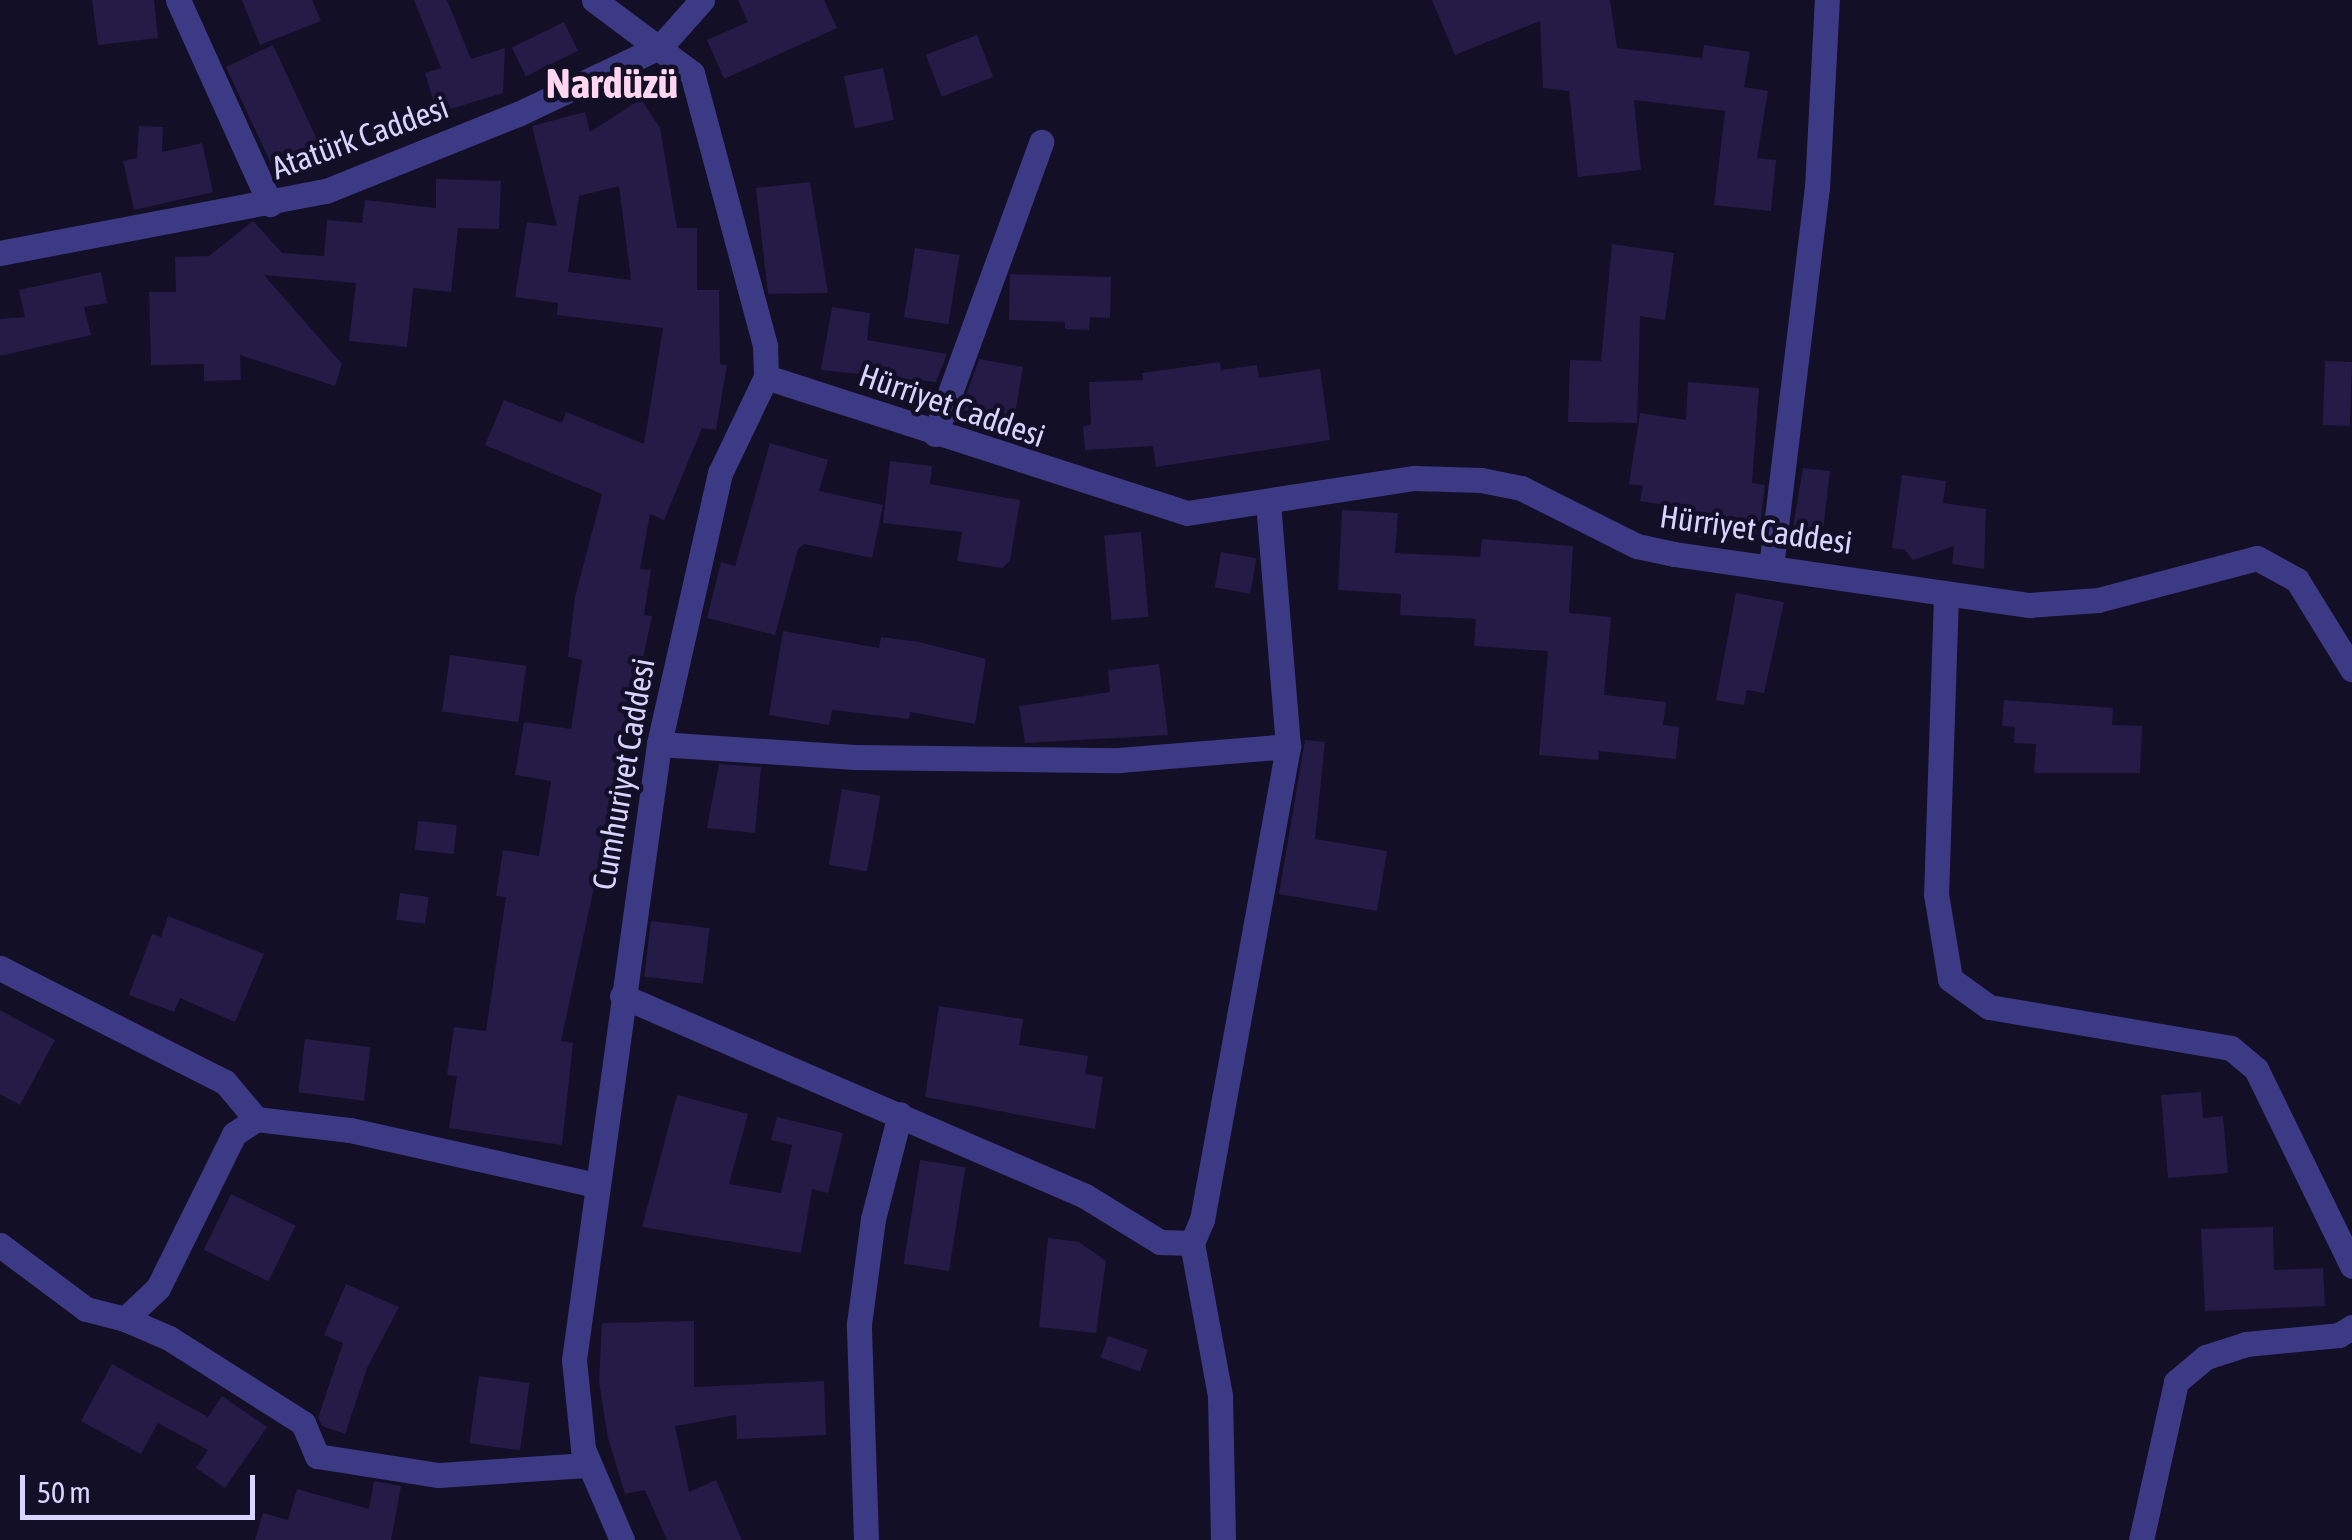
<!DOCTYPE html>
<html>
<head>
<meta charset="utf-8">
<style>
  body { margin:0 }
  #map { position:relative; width:2352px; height:1540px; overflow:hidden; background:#130f26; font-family:"Asap Condensed",sans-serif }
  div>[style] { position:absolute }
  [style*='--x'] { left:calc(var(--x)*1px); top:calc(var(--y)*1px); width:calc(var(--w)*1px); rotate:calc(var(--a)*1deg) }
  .building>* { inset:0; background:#241b47; transform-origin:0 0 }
  .minor>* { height:25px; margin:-12.5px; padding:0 12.5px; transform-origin:12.5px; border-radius:12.5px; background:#3d3a85 }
  .tertiary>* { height:25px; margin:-12.5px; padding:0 12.5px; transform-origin:12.5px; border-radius:12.5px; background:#3d3a85 }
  span { translate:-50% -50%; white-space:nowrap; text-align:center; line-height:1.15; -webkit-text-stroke:9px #130f26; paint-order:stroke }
  .street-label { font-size:32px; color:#d9d4ff }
  .district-label { font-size:42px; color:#ffd6f0; font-weight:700 }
  .scale { position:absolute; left:20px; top:1475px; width:235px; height:45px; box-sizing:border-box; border:5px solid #d9d4ff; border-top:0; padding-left:12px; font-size:30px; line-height:35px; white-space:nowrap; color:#d9d4ff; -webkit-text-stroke:8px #130f26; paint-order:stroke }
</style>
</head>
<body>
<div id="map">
  <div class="building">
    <i style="clip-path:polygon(92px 0,154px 0,158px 38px,98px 45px)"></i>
    <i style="clip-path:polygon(242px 0,312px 0,321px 21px,260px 45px)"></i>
    <i style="clip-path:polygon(414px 0,447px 0,471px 59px,505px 48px,503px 93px,437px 113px,425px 73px,441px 68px)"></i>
    <i style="clip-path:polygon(738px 0,824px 0,837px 28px,724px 79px,707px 40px,748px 22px)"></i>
    <i style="clip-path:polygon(1432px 0,1610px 0,1617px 48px,1702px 58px,1704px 45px,1750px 52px,1744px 87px,1768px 91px,1757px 158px,1776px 160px,1771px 211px,1714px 205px,1725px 111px,1634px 100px,1641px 170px,1578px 177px,1569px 91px,1543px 88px,1540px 21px,1455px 55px)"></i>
    <i style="left:564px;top:22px;width:32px;height:58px;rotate:64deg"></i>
    <i style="left:977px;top:35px;width:45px;height:55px;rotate:69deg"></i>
    <i style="left:273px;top:45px;width:119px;height:52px;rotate:65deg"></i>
    <i style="left:883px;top:68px;width:53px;height:40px;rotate:78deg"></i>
    <i style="clip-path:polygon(evenodd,641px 99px,660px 128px,677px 228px,697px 228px,697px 290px,719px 290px,720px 364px,727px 365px,716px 430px,702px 428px,664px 520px,650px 514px,640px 569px,651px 570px,644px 615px,652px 616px,561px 1041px,573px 1043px,562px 1145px,449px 1128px,457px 1076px,447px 1075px,454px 1027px,486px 1031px,506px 897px,496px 896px,503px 850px,539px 856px,551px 781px,515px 775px,524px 722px,571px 729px,582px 660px,568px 657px,575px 597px,602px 494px,485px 445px,504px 400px,562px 423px,566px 412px,644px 444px,663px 328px,557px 315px,558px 303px,515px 297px,527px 222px,557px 226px,532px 126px,585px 112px,590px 132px,641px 99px,619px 186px,631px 280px,568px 272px,579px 196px,619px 186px)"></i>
    <i style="clip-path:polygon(139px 126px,163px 127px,162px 152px,202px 143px,213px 192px,134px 210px,123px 161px,137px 158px)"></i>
    <i style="clip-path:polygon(436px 179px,501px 181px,499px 229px,458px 228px,451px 292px,413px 288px,407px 347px,349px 341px,356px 283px,264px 275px,342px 364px,335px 386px,240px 355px,241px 380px,204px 381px,204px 364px,151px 365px,149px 292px,176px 292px,175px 257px,209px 256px,253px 221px,282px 253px,324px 256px,327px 220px,362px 223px,365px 200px,436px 208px)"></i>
    <i style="clip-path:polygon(810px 182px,828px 293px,768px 294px,756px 188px)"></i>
    <i style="clip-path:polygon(1612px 244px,1674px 253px,1665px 320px,1640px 316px,1637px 423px,1568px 422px,1570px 360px,1601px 361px)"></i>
    <i style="left:915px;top:248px;width:45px;height:70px;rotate:9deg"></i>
    <i style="clip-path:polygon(101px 272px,107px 303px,84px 307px,91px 335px,0 356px,0 319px,25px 317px,19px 290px)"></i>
    <i style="clip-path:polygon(1010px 274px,1111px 277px,1110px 318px,1090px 317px,1089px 330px,1065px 329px,1065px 322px,1009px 320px)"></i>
    <i style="clip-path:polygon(832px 307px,870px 313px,867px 340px,947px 354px,936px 382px,821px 370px)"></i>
    <i style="clip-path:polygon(979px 359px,1023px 367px,1014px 419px,961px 410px)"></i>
    <i style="left:2325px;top:361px;width:27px;height:64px;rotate:2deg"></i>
    <i style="clip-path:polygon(1220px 362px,1221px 370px,1257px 365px,1259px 378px,1320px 369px,1330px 440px,1156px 467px,1153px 446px,1085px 450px,1083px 426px,1091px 425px,1089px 382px,1143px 380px,1142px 373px)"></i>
    <i style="clip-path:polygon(1688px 382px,1759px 388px,1752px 483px,1765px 485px,1758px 541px,1691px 536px,1693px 509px,1640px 501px,1643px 486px,1629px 484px,1640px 413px,1686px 420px)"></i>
    <i style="clip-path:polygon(770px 443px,828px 460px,819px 491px,883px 505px,872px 558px,804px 544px,798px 549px,775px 635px,707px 618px,721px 562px,735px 566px)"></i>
    <i style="clip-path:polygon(890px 461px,932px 466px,930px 484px,1020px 500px,1010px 561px,1002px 568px,957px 561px,962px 532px,883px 523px)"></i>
    <i style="clip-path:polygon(1803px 468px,1830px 471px,1823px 531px,1817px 530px,1815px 541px,1791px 538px)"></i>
    <i style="clip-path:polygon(1902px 475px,1946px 481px,1943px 503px,1986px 509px,1984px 569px,1952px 564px,1954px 546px,1913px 560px,1905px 550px,1892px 548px)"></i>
    <i style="clip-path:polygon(1342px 510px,1398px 513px,1395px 553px,1480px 557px,1482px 539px,1573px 546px,1569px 613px,1611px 617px,1604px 695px,1666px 702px,1663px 725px,1679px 727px,1676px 759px,1599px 751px,1598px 760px,1539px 755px,1548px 651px,1474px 646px,1476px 619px,1400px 615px,1401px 594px,1338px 590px)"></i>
    <i style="left:1141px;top:532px;width:85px;height:37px;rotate:85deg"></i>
    <i style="left:1221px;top:552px;width:36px;height:36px;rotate:10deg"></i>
    <i style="clip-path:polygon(1736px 593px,1784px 602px,1764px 693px,1747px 690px,1744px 705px,1716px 700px)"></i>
    <i style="clip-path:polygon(783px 631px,879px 648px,881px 637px,919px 642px,986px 659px,975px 724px,910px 712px,909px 719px,832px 710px,829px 725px,769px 715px)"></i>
    <i style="left:450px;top:655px;width:77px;height:57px;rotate:8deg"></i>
    <i style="clip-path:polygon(1159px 664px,1168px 735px,1025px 743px,1019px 706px,1110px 692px,1108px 670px)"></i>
    <i style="clip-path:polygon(2004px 700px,2113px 708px,2112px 725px,2142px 726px,2140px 773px,2034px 773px,2036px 744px,2014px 743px,2015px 727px,2002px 726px)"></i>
    <i style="clip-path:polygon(1305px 740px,1325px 742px,1315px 839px,1387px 851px,1377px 911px,1279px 894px)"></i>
    <i style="clip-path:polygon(719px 764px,761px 767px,755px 833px,707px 828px)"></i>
    <i style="left:842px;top:789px;width:39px;height:77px;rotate:10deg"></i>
    <i style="left:418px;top:821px;width:39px;height:29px;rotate:6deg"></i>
    <i style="left:400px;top:893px;width:29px;height:27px;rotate:8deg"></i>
    <i style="clip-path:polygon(168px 916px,264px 954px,235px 1022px,180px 998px,174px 1012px,129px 995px,152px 934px,161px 937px)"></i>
    <i style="left:651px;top:921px;width:59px;height:56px;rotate:7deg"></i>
    <i style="clip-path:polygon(939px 1006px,1023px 1019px,1019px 1045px,1088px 1056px,1085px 1074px,1103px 1077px,1095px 1129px,925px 1097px)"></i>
    <i style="clip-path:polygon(0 1010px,55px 1040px,20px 1105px,0 1094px)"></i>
    <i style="left:305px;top:1039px;width:66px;height:54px;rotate:7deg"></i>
    <i style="clip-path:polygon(2201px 1092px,2203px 1118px,2223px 1116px,2228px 1173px,2168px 1178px,2161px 1095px)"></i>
    <i style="clip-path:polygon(677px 1095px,748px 1114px,729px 1184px,781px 1193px,792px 1145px,771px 1140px,777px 1117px,843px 1133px,828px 1193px,812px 1189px,801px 1253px,642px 1227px)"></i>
    <i style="left:920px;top:1160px;width:46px;height:105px;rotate:9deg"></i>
    <i style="left:231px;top:1194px;width:72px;height:62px;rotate:26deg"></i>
    <i style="clip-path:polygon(2273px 1227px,2274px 1270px,2323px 1268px,2325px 1306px,2205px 1311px,2201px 1229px)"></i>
    <i style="clip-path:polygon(1048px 1238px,1079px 1242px,1106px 1261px,1096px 1333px,1039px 1327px)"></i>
    <i style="clip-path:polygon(346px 1284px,399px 1307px,367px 1368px,345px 1434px,322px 1426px,318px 1418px,343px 1343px,324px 1335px)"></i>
    <i style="clip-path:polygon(694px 1321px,694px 1387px,824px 1381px,826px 1435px,737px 1439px,736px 1415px,675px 1426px,689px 1492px,716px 1480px,742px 1540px,667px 1540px,645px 1490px,625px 1494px,608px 1438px,599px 1382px,602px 1323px)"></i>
    <i style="left:1108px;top:1336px;width:42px;height:23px;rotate:19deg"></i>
    <i style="clip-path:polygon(112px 1364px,208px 1417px,222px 1396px,267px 1427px,225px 1488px,196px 1468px,208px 1450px,158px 1423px,141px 1454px,81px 1421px)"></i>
    <i style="left:479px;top:1376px;width:51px;height:68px;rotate:8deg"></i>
    <i style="clip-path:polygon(374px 1481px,401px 1486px,391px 1540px,255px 1540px,263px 1513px,288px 1520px,297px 1489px,369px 1509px)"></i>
  </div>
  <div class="minor">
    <i style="--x:178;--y:0;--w:224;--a:65.7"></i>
    <i style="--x:935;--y:434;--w:311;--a:-70"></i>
    <i style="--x:1771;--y:567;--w:382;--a:-83.1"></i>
    <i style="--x:1817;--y:188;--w:188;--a:-87"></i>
    <i style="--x:1946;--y:595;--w:299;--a:91.9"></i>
    <i style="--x:1936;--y:894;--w:86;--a:80.6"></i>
    <i style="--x:1950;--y:979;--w:48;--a:35.7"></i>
    <i style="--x:1989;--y:1007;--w:245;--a:9.6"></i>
    <i style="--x:2231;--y:1048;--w:33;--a:40"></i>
    <i style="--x:2256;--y:1069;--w:219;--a:64"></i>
    <i style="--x:659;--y:744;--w:196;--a:3.8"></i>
    <i style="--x:855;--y:757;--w:264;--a:0.7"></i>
    <i style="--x:1119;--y:760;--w:170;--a:-4.7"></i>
    <i style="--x:0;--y:968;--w:252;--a:26.9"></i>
    <i style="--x:225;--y:1082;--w:48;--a:50"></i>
    <i style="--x:622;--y:996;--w:504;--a:23.36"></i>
    <i style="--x:1085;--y:1196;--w:88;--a:31.5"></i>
    <i style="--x:1160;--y:1242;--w:32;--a:2"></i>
    <i style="--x:1192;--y:1243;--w:25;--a:-67"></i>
    <i style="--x:1202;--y:1220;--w:482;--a:-79.7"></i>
    <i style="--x:1288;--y:746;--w:244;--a:-94.7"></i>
    <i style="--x:1192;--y:1243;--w:156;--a:79.6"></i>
    <i style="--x:1220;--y:1396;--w:144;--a:88.8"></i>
    <i style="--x:0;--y:1245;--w:107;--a:36.7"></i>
    <i style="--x:86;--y:1309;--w:40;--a:14.4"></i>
    <i style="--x:125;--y:1319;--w:45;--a:-43.2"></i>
    <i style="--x:158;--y:1288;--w:172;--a:-63.7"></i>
    <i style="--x:234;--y:1134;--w:27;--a:-34"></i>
    <i style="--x:256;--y:1119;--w:95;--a:6.7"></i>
    <i style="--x:350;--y:1130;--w:253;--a:12.6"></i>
    <i style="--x:125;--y:1319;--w:48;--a:23.4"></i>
    <i style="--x:169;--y:1338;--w:159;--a:32.4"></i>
    <i style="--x:303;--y:1423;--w:36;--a:67"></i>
    <i style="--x:317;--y:1456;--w:123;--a:8.9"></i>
    <i style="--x:439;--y:1475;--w:148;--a:-3.9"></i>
    <i style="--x:866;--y:1540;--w:216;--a:-91.9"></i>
    <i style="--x:859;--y:1324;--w:106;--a:-82.4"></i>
    <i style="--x:873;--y:1219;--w:108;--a:-75.6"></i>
    <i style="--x:2141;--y:1540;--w:162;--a:-77.5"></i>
    <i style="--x:2176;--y:1382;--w:39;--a:-40"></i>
    <i style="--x:2206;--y:1357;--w:42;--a:-18"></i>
    <i style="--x:2246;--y:1344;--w:93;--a:-5.5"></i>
    <i style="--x:2339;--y:1335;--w:15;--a:-32"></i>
  </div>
  <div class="tertiary">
    <i style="--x:594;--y:0;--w:122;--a:36.7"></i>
    <i style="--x:692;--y:73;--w:283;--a:75"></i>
    <i style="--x:765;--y:346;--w:31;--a:88"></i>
    <i style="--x:766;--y:377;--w:106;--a:115.6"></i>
    <i style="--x:720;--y:473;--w:278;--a:102.7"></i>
    <i style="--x:659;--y:744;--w:622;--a:97.86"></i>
    <i style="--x:574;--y:1360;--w:89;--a:84.2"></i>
    <i style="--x:583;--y:1449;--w:99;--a:66.8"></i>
    <i style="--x:0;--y:253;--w:332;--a:-10.8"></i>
    <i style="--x:326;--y:191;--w:207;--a:-21.9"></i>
    <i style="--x:518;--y:114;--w:158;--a:-25.4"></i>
    <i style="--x:661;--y:46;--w:62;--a:-48.3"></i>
    <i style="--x:766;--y:377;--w:442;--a:17.9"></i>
    <i style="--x:1187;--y:513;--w:230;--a:-8.8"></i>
    <i style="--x:1414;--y:478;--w:67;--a:1.7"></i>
    <i style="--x:1481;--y:480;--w:41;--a:11.3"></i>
    <i style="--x:1521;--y:488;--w:130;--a:26.6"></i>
    <i style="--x:1637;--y:546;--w:38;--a:12"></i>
    <i style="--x:1674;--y:554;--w:359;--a:8.2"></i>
    <i style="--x:2029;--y:605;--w:69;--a:-4.1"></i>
    <i style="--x:2098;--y:600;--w:164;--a:-14.8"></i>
    <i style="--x:2257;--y:558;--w:46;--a:28.8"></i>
    <i style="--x:2297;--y:580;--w:105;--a:58.3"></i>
  </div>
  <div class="street-label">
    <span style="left:360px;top:138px;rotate:-20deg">Atatürk Caddesi</span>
    <span style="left:952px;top:406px;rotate:19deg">Hürriyet Caddesi</span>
    <span style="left:1756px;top:530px;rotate:8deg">Hürriyet Caddesi</span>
    <span style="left:624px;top:774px;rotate:-80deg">Cumhuriyet Caddesi</span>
  </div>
  <div class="district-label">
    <span style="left:612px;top:83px">Nardüzü</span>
  </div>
  <div class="scale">50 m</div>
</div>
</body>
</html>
